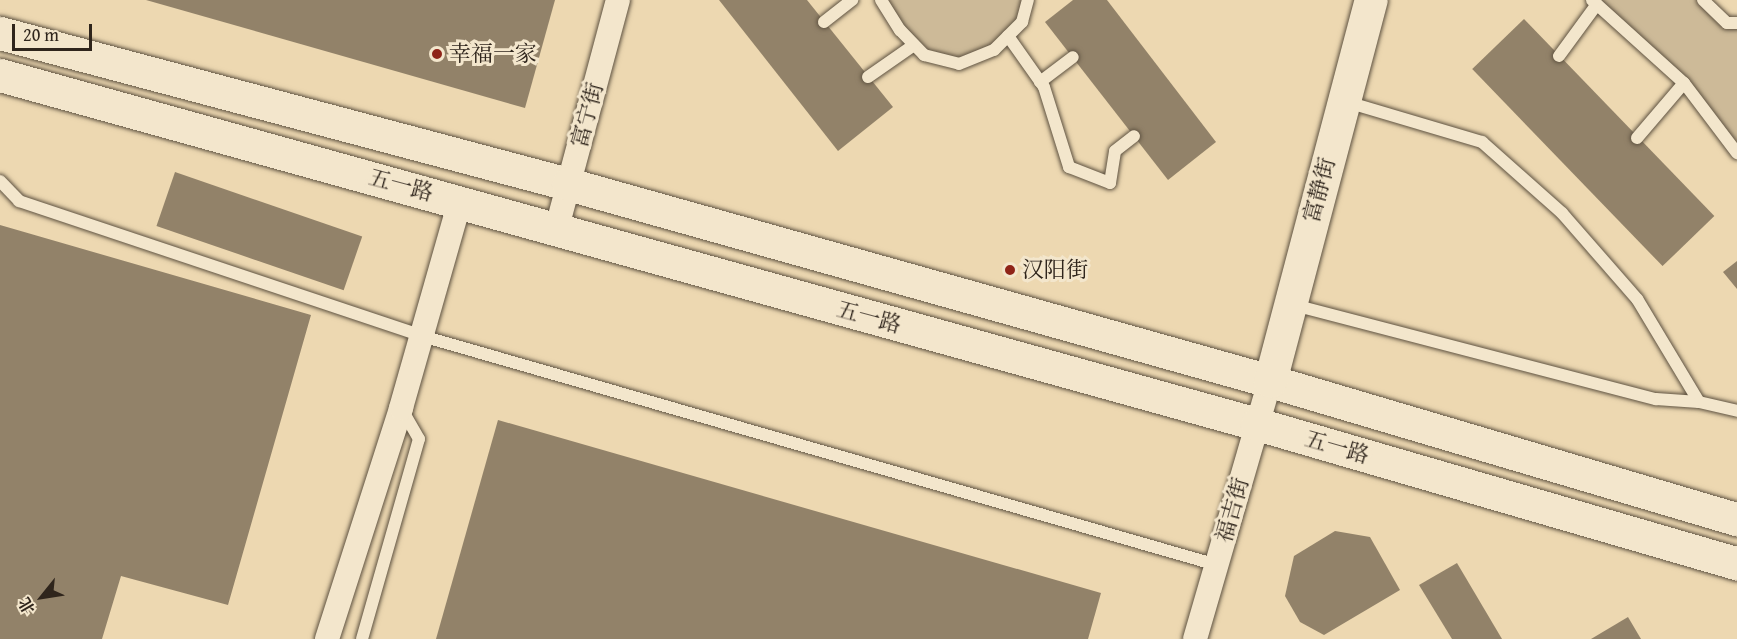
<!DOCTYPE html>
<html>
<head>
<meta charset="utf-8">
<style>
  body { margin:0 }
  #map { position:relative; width:1737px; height:639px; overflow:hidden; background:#edd8b1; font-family:"Gentium Book Plus","Noto Serif SC",serif }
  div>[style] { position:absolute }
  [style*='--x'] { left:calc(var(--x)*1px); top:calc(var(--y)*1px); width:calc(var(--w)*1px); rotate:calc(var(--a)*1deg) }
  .green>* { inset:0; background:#cdba98 }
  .building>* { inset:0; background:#928269; transform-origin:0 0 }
  .roads { filter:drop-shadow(0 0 2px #5e5241) drop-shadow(0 0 2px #5e5241) }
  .lane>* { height:12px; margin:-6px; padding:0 6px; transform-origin:6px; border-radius:6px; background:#f3e6cc }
  .street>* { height:24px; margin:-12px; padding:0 12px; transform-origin:12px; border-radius:12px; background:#f3e6cc }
  .secondary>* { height:33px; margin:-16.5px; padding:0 16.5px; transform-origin:16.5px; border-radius:16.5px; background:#f3e6cc }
  .dots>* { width:16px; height:16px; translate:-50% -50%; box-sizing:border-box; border:3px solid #f3e6cc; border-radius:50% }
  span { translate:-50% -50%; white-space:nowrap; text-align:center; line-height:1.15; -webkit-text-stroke:6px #f3e6cc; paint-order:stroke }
  .poi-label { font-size:22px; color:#2f251c }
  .left { translate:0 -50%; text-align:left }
  .street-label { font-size:22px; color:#2f251c }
  .north { position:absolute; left:12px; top:567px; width:60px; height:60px; -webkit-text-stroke:4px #f3e6cc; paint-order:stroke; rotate:240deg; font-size:16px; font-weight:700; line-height:24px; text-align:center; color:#2f251c }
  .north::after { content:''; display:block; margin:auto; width:21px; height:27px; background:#2f251c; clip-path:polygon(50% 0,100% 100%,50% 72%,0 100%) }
  .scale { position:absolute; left:12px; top:24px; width:80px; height:27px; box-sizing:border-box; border:3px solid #2f251c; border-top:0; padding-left:8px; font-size:18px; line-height:21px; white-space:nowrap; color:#2f251c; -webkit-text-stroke:4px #f3e6cc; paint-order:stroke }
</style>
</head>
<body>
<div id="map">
  <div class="green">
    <i style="clip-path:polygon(886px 0,1025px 0,1018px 19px,995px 45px,959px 59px,927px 49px,903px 28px)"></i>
    <i style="clip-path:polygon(1598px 0,1698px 0,1737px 27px,1737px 147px)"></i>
  </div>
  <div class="building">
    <i style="clip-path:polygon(146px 0,555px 0,525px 108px)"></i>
    <i style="clip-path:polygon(719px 0,807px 0,893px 107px,838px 151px)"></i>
    <i style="clip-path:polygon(1073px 0,1107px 0,1216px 142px,1168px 180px,1045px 22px)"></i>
    <i style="left:1524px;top:19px;width:274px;height:72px;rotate:46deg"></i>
    <i style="left:175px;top:172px;width:198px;height:57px;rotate:19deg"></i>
    <i style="clip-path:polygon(0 225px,311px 315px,228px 605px,121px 576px,102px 639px,0 639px)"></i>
    <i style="clip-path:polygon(1737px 261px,1737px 289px,1723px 272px)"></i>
    <i style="clip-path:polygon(498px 420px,1101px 593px,1088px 639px,436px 639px)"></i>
    <i style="clip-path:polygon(1335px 531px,1370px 537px,1400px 590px,1324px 635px,1300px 622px,1285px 596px,1294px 556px)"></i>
    <i style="clip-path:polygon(1457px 563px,1502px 639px,1452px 639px,1419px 585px)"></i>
    <i style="clip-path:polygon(1628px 617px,1641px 639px,1591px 639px)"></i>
  </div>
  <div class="roads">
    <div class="lane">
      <i style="--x:881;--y:0;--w:36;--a:58"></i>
      <i style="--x:900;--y:30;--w:35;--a:46"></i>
      <i style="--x:924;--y:55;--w:36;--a:14"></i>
      <i style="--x:959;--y:64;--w:38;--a:-22"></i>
      <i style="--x:994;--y:50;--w:40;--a:-45"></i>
      <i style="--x:1022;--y:22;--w:23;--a:-75"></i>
      <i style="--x:1592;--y:0;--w:124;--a:42.1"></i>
      <i style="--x:1684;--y:83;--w:88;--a:52.9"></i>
      <i style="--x:1703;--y:0;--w:33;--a:44"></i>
      <i style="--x:1727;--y:23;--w:10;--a:0"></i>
      <i style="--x:824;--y:22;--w:36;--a:-38"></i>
      <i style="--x:1008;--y:36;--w:62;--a:54.8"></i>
      <i style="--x:1044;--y:87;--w:84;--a:72.6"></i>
      <i style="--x:1069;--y:167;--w:44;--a:21.3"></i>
      <i style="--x:1110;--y:183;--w:32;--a:-81"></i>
      <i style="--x:1115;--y:151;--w:24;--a:-38"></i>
      <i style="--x:1559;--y:56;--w:64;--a:-53.8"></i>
      <i style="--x:868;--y:77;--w:56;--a:-34.8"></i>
      <i style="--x:1040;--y:82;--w:41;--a:-37.1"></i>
      <i style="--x:1637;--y:138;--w:72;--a:-49.5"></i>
      <i style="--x:0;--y:181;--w:28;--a:46"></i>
      <i style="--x:19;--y:201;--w:425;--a:18.5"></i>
      <i style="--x:422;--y:336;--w:827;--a:16.07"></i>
      <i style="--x:1290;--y:304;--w:378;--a:14.6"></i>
      <i style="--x:1656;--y:399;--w:43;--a:4"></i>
      <i style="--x:1699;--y:402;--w:120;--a:-121"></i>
      <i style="--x:1637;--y:299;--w:114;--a:-131.1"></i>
      <i style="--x:1562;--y:213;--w:107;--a:-138.4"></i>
      <i style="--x:1482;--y:142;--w:141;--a:-163.5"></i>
      <i style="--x:1699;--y:402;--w:39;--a:13"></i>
      <i style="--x:362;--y:639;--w:208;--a:-74.1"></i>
      <i style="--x:419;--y:439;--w:34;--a:-120"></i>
    </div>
    <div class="street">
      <i style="--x:556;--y:231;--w:239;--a:-75"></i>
      <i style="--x:327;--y:639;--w:243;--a:-72.2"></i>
      <i style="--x:401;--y:408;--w:215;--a:-74.1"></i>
      <i style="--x:1195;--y:639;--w:269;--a:-73.8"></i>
    </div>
    <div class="secondary">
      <i style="--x:0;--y:33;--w:588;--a:14.89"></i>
      <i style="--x:568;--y:184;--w:729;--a:15.68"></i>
      <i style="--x:1270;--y:381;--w:487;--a:16.5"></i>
      <i style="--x:0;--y:75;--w:1305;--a:15.52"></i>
      <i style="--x:1257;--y:424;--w:500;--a:16.2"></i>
      <i style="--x:1270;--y:381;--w:394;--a:-75.2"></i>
    </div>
  </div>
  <div class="dots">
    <i style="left:437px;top:54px;background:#8f2418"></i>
    <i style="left:1010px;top:270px;background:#8f2418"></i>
  </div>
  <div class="poi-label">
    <span class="left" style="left:449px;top:54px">幸福一家</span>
    <span class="left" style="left:1022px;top:270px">汉阳街</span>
  </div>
  <div class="street-label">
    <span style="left:587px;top:115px;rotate:-75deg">富宁街</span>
    <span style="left:401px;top:185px;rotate:15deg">五一路</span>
    <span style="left:1319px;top:190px;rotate:-75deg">富静街</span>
    <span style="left:869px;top:317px;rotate:15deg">五一路</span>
    <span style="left:1337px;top:447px;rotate:16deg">五一路</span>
    <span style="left:1232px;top:510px;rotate:-74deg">福吉街</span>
  </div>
  <div class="north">北</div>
  <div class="scale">20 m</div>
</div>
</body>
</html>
